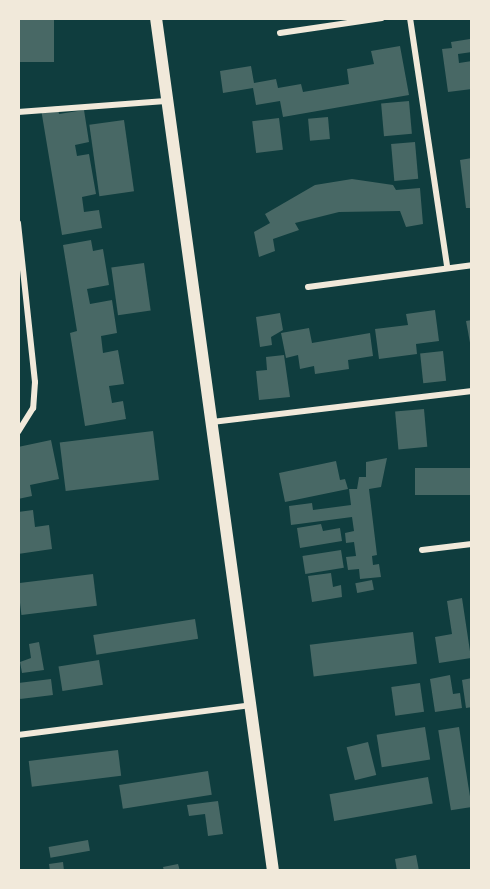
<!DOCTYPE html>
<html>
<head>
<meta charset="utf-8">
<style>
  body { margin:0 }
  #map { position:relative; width:490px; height:889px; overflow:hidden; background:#0f3d3e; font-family:Roboto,sans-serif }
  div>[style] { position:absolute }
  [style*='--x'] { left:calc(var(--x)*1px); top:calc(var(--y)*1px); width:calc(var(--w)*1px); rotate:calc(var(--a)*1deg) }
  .building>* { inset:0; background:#486865; transform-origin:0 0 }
  .minor>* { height:6px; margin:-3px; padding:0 3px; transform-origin:3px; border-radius:3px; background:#f1e9da }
  .secondary>* { height:12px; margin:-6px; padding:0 6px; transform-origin:6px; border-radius:6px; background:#f1e9da }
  span { translate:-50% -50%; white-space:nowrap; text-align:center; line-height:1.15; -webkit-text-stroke:6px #f1e9da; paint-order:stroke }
  .frame { position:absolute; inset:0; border:20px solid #f1e9da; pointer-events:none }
</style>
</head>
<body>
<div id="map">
  <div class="building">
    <i style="left:18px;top:18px;width:36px;height:44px"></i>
    <i style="clip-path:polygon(470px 39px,472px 52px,458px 54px,459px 63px,472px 61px,472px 89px,448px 92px,442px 49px,452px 48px,451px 42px)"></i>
    <i style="clip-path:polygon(400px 46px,409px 95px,283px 117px,280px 101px,256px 105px,253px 88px,223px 93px,220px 71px,251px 66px,254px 83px,276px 79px,278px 88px,301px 84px,303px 92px,349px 84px,347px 69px,374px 64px,371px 51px)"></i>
    <i style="left:409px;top:101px;width:33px;height:28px;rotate:85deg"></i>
    <i style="clip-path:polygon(58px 106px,59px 114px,84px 110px,89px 142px,75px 145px,77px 156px,89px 154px,96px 194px,82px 197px,84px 212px,99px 210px,102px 228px,62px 235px,41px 109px)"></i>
    <i style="left:328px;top:117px;width:22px;height:20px;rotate:85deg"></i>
    <i style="left:279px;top:118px;width:32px;height:27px;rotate:83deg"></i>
    <i style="left:124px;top:120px;width:72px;height:35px;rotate:82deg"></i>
    <i style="left:415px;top:142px;width:37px;height:24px;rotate:85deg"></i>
    <i style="clip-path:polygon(472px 158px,472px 208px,466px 208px,460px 160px)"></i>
    <i style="clip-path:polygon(352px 179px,393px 185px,396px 190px,420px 188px,423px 224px,406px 227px,400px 211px,339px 212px,295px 223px,299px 230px,273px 239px,275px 251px,259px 257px,254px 232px,270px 223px,265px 214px,315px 185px)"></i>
    <i style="clip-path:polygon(91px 240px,93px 251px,103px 249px,109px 285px,87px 289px,90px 304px,112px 300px,117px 333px,101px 336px,103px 353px,118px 350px,124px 384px,109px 386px,112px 403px,123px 401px,126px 419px,85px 426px,70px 333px,77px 331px,63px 245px)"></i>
    <i style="left:144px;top:263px;width:48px;height:33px;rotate:82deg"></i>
    <i style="clip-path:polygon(435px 310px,439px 341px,416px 344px,417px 354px,379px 359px,375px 329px,408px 325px,406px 314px)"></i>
    <i style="clip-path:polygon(280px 313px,283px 330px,271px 337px,272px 345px,260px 347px,256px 317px)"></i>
    <i style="clip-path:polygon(472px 320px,472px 348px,471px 348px,466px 321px)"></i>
    <i style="clip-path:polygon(309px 328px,312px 343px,370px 333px,373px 356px,348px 360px,349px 369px,315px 374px,314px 366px,300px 369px,298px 355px,286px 358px,281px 333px)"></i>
    <i style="left:443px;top:351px;width:30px;height:23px;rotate:84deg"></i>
    <i style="clip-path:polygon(284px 355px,290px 397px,259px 400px,256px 371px,267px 370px,266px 357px)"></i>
    <i style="left:424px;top:409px;width:38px;height:29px;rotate:85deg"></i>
    <i style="left:153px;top:431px;width:49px;height:94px;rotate:83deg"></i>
    <i style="clip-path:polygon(51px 440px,59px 479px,30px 485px,32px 496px,18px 499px,18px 447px)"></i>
    <i style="clip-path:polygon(387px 458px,381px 487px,369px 489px,377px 555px,372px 556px,373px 565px,379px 564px,381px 577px,360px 579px,359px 569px,348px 570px,346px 557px,356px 556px,354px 542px,346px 543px,345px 533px,354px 531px,352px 517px,291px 525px,289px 506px,312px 503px,313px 510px,351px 505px,349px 489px,357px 489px,359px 477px,366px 477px,366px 462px)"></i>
    <i style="clip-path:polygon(336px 461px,340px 480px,345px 479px,348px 489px,285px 502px,279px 473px)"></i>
    <i style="left:472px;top:468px;width:27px;height:57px;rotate:90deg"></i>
    <i style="clip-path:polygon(33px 510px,35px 527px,49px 525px,52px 549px,18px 554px,18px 512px)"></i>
    <i style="clip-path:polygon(321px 524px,323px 531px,340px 528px,342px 541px,300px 548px,297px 528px)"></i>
    <i style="left:341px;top:550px;width:18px;height:39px;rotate:81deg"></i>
    <i style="clip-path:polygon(331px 573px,333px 587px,341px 585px,342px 597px,312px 602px,308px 576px)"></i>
    <i style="left:93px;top:574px;width:32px;height:76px;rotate:83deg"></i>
    <i style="left:372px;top:580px;width:10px;height:17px;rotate:79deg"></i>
    <i style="clip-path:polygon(462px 598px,471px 658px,439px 663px,435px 637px,452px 634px,447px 601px)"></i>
    <i style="left:195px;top:619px;width:20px;height:103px;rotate:81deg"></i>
    <i style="left:413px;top:632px;width:32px;height:104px;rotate:83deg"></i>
    <i style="clip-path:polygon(39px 642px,44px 670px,22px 673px,20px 662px,31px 658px,29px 644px)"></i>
    <i style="left:99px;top:660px;width:25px;height:41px;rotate:81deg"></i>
    <i style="clip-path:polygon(450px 675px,453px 694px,460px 693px,462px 708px,435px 712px,430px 679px)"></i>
    <i style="clip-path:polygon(472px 678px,472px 707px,466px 708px,462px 680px)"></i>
    <i style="left:51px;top:679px;width:16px;height:33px;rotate:83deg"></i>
    <i style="left:420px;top:683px;width:29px;height:29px;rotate:82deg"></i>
    <i style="left:425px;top:727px;width:33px;height:49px;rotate:81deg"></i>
    <i style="left:459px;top:727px;width:81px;height:21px;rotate:81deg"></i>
    <i style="left:368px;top:742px;width:34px;height:22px;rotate:76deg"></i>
    <i style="left:118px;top:750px;width:26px;height:90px;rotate:83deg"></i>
    <i style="left:208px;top:771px;width:24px;height:90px;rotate:81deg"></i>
    <i style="left:428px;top:777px;width:27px;height:100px;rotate:80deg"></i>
    <i style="clip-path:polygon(218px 801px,223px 834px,208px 836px,205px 814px,189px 816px,187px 805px)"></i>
    <i style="left:88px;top:840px;width:11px;height:40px;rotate:80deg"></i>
    <i style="clip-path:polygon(416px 855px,419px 871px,397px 871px,395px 859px)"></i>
    <i style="clip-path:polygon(63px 862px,64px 871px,50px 871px,49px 864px)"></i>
    <i style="clip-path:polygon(178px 864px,180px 871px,164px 871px,163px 867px)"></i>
  </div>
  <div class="minor">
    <i style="--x:410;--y:18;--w:252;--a:81.5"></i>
    <i style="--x:280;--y:33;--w:103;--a:-8.4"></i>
    <i style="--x:18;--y:112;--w:148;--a:-4.3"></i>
    <i style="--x:18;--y:223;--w:160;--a:83.9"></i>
    <i style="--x:35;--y:382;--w:26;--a:94"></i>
    <i style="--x:33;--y:408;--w:28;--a:122"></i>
    <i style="--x:308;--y:287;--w:165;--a:-7.6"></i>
    <i style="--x:212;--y:422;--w:262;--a:-6.8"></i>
    <i style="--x:422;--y:550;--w:50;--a:-6.8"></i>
    <i style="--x:18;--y:735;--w:235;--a:-7.3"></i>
  </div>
  <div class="secondary">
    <i style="--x:156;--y:18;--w:861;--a:82.19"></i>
  </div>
  <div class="frame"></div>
</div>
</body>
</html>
